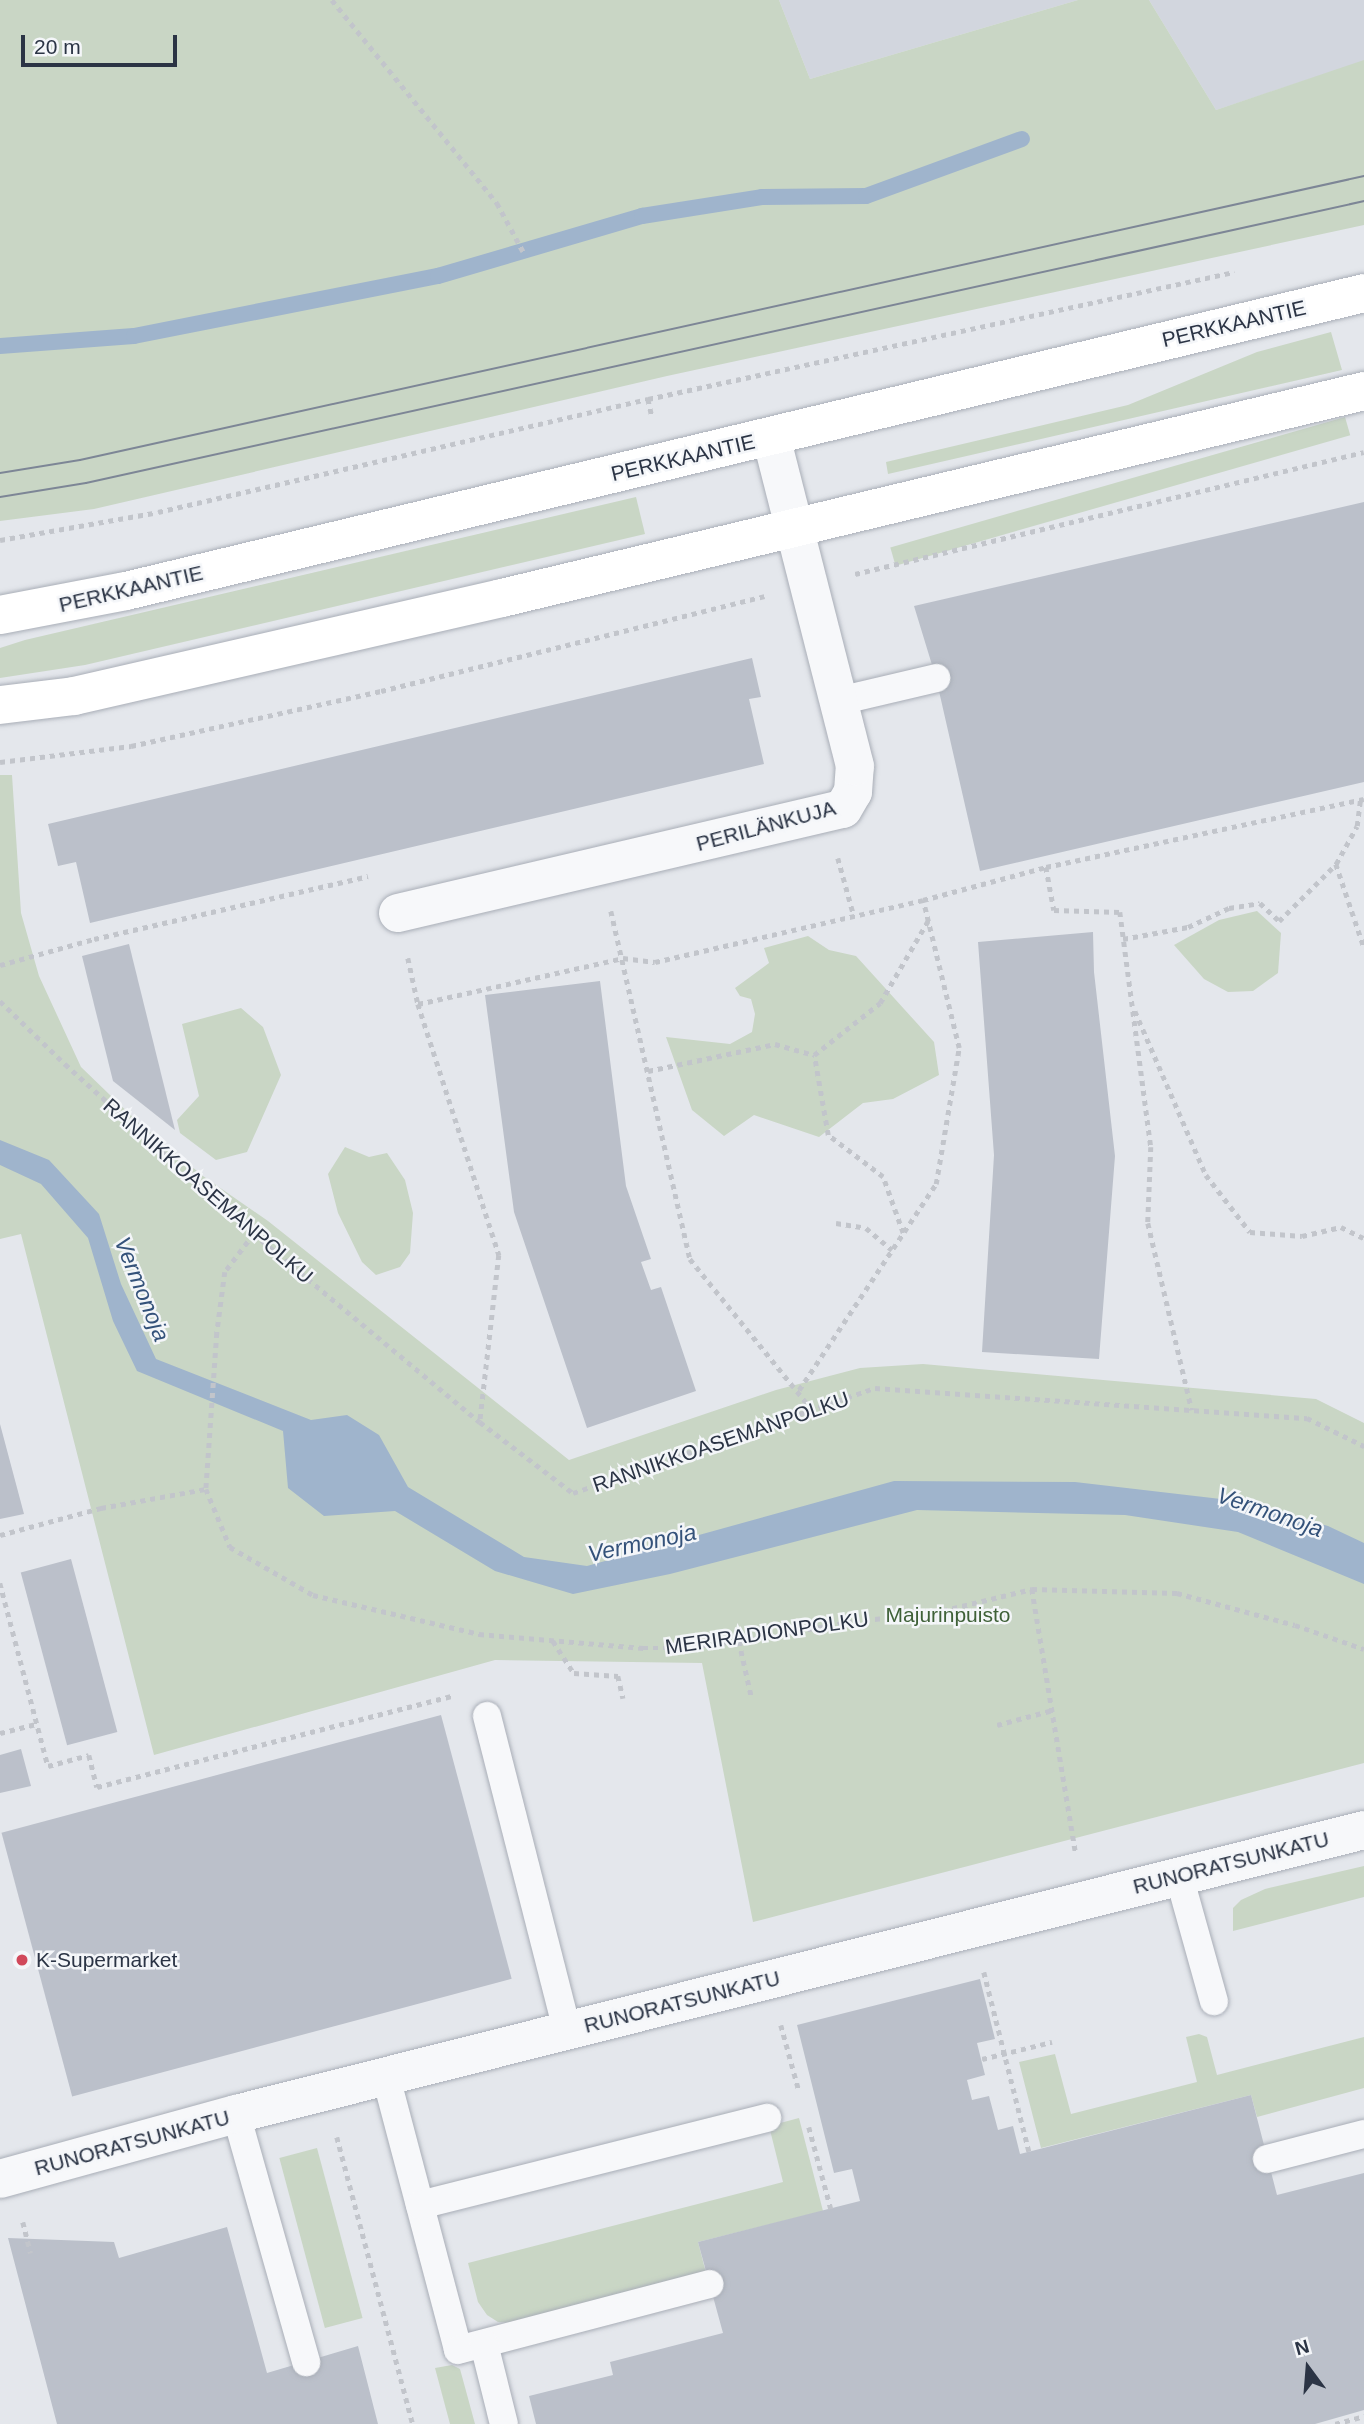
<!DOCTYPE html>
<html>
<head>
<meta charset="utf-8">
<style>
  body { margin:0 }
  #map { position:relative; width:1364px; height:2424px; overflow:hidden; background:#e4e7ec; font-family:Helvetica,sans-serif }
  div>[style] { position:absolute }
  [style*='--x'] { left:calc(var(--x)*1px); top:calc(var(--y)*1px); width:calc(var(--w)*1px); rotate:calc(var(--a)*1deg) }
  .built>* { inset:0; background:#d2d6de }
  .green>* { inset:0; background:#c9d6c5; transform-origin:0 0 }
  .water>* { inset:0; background:#9fb4cc }
  .stream>* { height:16px; margin:-8px; padding:0 8px; transform-origin:8px; border-radius:8px; background:#9fb4cc }
  .building>* { inset:0; background:#bbc0ca; transform-origin:0 0 }
  .path>* { height:4.5px; margin-top:-2.25px; transform-origin:0; background:repeating-linear-gradient(90deg,#c2c5cb 0 5px,transparent 0 10px) }
  .roads { filter:drop-shadow(0 0 2px #a9aeb7) drop-shadow(0 0 2px #a9aeb7) }
  .service>* { height:28px; margin:-14px; padding:0 14px; transform-origin:14px; border-radius:14px; background:#f7f8fa }
  .minor>* { height:38px; margin:-19px; padding:0 19px; transform-origin:19px; border-radius:19px; background:#f7f8fa }
  .secondary>* { height:38px; margin:-19px; padding:0 19px; transform-origin:19px; border-radius:19px; background:#fff }
  .tram>* { height:2px; margin:-1px; padding:0 1px; transform-origin:1px; border-radius:1px; background:#7d8696 }
  .dots>* { width:19px; height:19px; translate:-50% -50%; box-sizing:border-box; border:4px solid #f4f6f9; border-radius:50% }
  span { translate:-50% -50%; white-space:nowrap; text-align:center; line-height:1.15; -webkit-text-stroke:5px #f4f6f9; paint-order:stroke }
  .street-label { font-size:21px; color:#2b3445 }
  .park-label { font-size:21px; color:#3f6138 }
  .poi-label { font-size:21px; color:#2b3445 }
  .left { translate:0 -50%; text-align:left }
  .water-label { font-size:23px; color:#34527a; font-style:italic }
  .north { position:absolute; left:1273px; top:2333px; width:70px; height:70px; -webkit-text-stroke:5px #f4f6f9; paint-order:stroke; rotate:344deg; font-size:19px; font-weight:700; line-height:28px; text-align:center; color:#2b3445 }
  .north::after { content:''; display:block; margin:auto; width:24px; height:32px; background:#2b3445; clip-path:polygon(50% 0,100% 100%,50% 72%,0 100%) }
  .scale { position:absolute; left:21px; top:35px; width:156px; height:32px; box-sizing:border-box; border:4px solid #2b3445; border-top:0; padding-left:9px; font-size:21px; line-height:24px; white-space:nowrap; color:#2b3445; -webkit-text-stroke:5px #f4f6f9; paint-order:stroke }
</style>
</head>
<body>
<div id="map">
  <div class="built">
    <i style="clip-path:polygon(779px 0,1078px 0,810px 79px)"></i>
    <i style="clip-path:polygon(1149px 0,1364px 0,1364px 61px,1216px 110px)"></i>
  </div>
  <div class="green">
    <i style="clip-path:polygon(0 0,779px 0,810px 79px,1078px 0,1149px 0,1216px 110px,1364px 60px,1364px 225px,667px 376px,94px 509px,0 521px)"></i>
    <i style="clip-path:polygon(1331px 332px,1342px 370px,888px 474px,886px 462px,1128px 405px,1257px 352px)"></i>
    <i style="left:1345px;top:417px;width:19px;height:473px;rotate:74deg"></i>
    <i style="clip-path:polygon(636px 497px,645px 534px,85px 665px,0 678px,0 648px,25px 640px)"></i>
    <i style="clip-path:polygon(0 775px,12px 775px,21px 913px,39px 976px,81px 1067px,139px 1123px,203px 1176px,268px 1221px,569px 1460px,776px 1390px,860px 1368px,923px 1364px,1316px 1399px,1364px 1423px,1364px 1763px,753px 1922px,702px 1663px,495px 1660px,154px 1755px,21px 1234px,0 1239px)"></i>
    <i style="clip-path:polygon(1257px 911px,1281px 933px,1278px 973px,1253px 991px,1228px 992px,1204px 979px,1174px 945px,1219px 920px)"></i>
    <i style="clip-path:polygon(808px 936px,829px 950px,856px 956px,934px 1042px,939px 1075px,893px 1099px,863px 1103px,819px 1137px,754px 1115px,724px 1136px,692px 1110px,666px 1037px,730px 1044px,752px 1032px,755px 1014px,751px 999px,740px 996px,735px 988px,769px 963px,764px 948px)"></i>
    <i style="clip-path:polygon(241px 1008px,263px 1027px,281px 1075px,247px 1152px,216px 1160px,180px 1133px,177px 1120px,199px 1096px,182px 1024px)"></i>
    <i style="clip-path:polygon(345px 1147px,369px 1157px,387px 1153px,405px 1180px,413px 1213px,410px 1253px,400px 1267px,376px 1275px,362px 1262px,338px 1213px,328px 1174px)"></i>
    <i style="clip-path:polygon(1364px 1866px,1364px 1897px,1233px 1931px,1233px 1908px,1241px 1900px,1265px 1889px)"></i>
    <i style="clip-path:polygon(1199px 2034px,1207px 2037px,1217px 2075px,1364px 2037px,1364px 2088px,1257px 2117px,1251px 2095px,1041px 2148px,1019px 2062px,1055px 2054px,1071px 2114px,1197px 2082px,1186px 2037px)"></i>
    <i style="clip-path:polygon(799px 2118px,823px 2211px,698px 2242px,706px 2273px,512px 2323px,498px 2322px,487px 2315px,478px 2302px,468px 2263px,783px 2182px,769px 2126px)"></i>
    <i style="left:317px;top:2148px;width:176px;height:39px;rotate:75deg"></i>
    <i style="clip-path:polygon(452px 2365px,460px 2369px,475px 2424px,450px 2424px,435px 2368px)"></i>
  </div>
  <div class="water">
    <i style="clip-path:polygon(0 1140px,49px 1160px,99px 1214px,121px 1284px,156px 1359px,311px 1420px,347px 1415px,379px 1435px,408px 1487px,524px 1557px,587px 1566px,894px 1481px,1075px 1482px,1238px 1501px,1328px 1526px,1364px 1543px,1364px 1584px,1238px 1532px,1125px 1515px,917px 1510px,670px 1574px,573px 1594px,495px 1571px,395px 1511px,324px 1516px,288px 1488px,283px 1431px,137px 1371px,113px 1321px,88px 1238px,41px 1184px,0 1165px)"></i>
  </div>
  <div class="stream">
    <i style="--x:0;--y:346;--w:134;--a:-4.3"></i>
    <i style="--x:134;--y:336;--w:310;--a:-11.2"></i>
    <i style="--x:438;--y:276;--w:213;--a:-16.4"></i>
    <i style="--x:642;--y:216;--w:121;--a:-9"></i>
    <i style="--x:762;--y:197;--w:104;--a:-0.6"></i>
    <i style="--x:866;--y:196;--w:166;--a:-20.1"></i>
  </div>
  <div class="building">
    <i style="clip-path:polygon(1364px 502px,1364px 782px,980px 871px,936px 678px,914px 606px)"></i>
    <i style="clip-path:polygon(752px 658px,761px 697px,749px 699px,764px 764px,90px 923px,76px 862px,58px 866px,48px 824px)"></i>
    <i style="clip-path:polygon(1093px 932px,1094px 972px,1115px 1156px,1099px 1359px,982px 1352px,994px 1155px,978px 942px)"></i>
    <i style="clip-path:polygon(129px 944px,175px 1130px,113px 1081px,82px 956px)"></i>
    <i style="clip-path:polygon(600px 981px,626px 1186px,651px 1259px,641px 1262px,651px 1290px,661px 1287px,696px 1391px,587px 1428px,514px 1212px,485px 995px)"></i>
    <i style="clip-path:polygon(0 1424px,24px 1514px,0 1519px)"></i>
    <i style="left:71px;top:1559px;width:179px;height:52px;rotate:75deg"></i>
    <i style="left:441px;top:1715px;width:273px;height:455px;rotate:75deg"></i>
    <i style="clip-path:polygon(21px 1749px,31px 1786px,0 1793px,0 1755px)"></i>
    <i style="clip-path:polygon(980px 1979px,995px 2039px,977px 2043px,985px 2075px,967px 2080px,972px 2100px,989px 2096px,998px 2130px,1013px 2126px,1020px 2154px,1251px 2095px,1277px 2195px,1364px 2173px,1364px 2410px,1315px 2424px,536px 2424px,529px 2396px,613px 2375px,610px 2362px,723px 2333px,698px 2242px,860px 2201px,852px 2169px,834px 2173px,797px 2025px)"></i>
    <i style="clip-path:polygon(227px 2227px,267px 2373px,358px 2346px,378px 2424px,57px 2424px,8px 2238px,114px 2242px,119px 2258px)"></i>
  </div>
  <div class="path">
    <i style="--x:332;--y:0;--w:262;--a:50.9"></i>
    <i style="--x:497;--y:203;--w:55;--a:61.6"></i>
    <i style="--x:648;--y:399;--w:17;--a:77"></i>
    <i style="--x:0;--y:540;--w:160;--a:-10"></i>
    <i style="--x:158;--y:512;--w:503;--a:-12.99"></i>
    <i style="--x:648;--y:399;--w:600;--a:-12.23"></i>
    <i style="--x:855;--y:574;--w:523;--a:-13.48"></i>
    <i style="--x:0;--y:762;--w:132;--a:-7"></i>
    <i style="--x:131;--y:746;--w:256;--a:-12.4"></i>
    <i style="--x:381;--y:691;--w:395;--a:-13.9"></i>
    <i style="--x:838;--y:858;--w:60;--a:74.6"></i>
    <i style="--x:1336;--y:864;--w:88;--a:71.4"></i>
    <i style="--x:1046;--y:867;--w:44;--a:79.5"></i>
    <i style="--x:1054;--y:910;--w:66;--a:1.7"></i>
    <i style="--x:1120;--y:912;--w:237;--a:82.5"></i>
    <i style="--x:1151;--y:1147;--w:76;--a:92.3"></i>
    <i style="--x:1148;--y:1223;--w:192;--a:76.8"></i>
    <i style="--x:611;--y:911;--w:357;--a:77.2"></i>
    <i style="--x:690;--y:1259;--w:196;--a:51"></i>
    <i style="--x:1123;--y:939;--w:66;--a:-10.5"></i>
    <i style="--x:1188;--y:927;--w:45;--a:-24.9"></i>
    <i style="--x:1229;--y:908;--w:31;--a:-9"></i>
    <i style="--x:1260;--y:903;--w:26;--a:43"></i>
    <i style="--x:1279;--y:921;--w:81;--a:-45"></i>
    <i style="--x:1336;--y:864;--w:43;--a:-61.1"></i>
    <i style="--x:1357;--y:826;--w:26;--a:-83"></i>
    <i style="--x:408;--y:958;--w:47;--a:77.7"></i>
    <i style="--x:418;--y:1004;--w:264;--a:72.1"></i>
    <i style="--x:499;--y:1255;--w:167;--a:96.5"></i>
    <i style="--x:0;--y:965;--w:98;--a:-15.5"></i>
    <i style="--x:94;--y:939;--w:281;--a:-12.9"></i>
    <i style="--x:0;--y:1001;--w:91;--a:44.1"></i>
    <i style="--x:65;--y:1064;--w:254;--a:42"></i>
    <i style="--x:254;--y:1234;--w:294;--a:39.8"></i>
    <i style="--x:480;--y:1422;--w:117;--a:37.4"></i>
    <i style="--x:573;--y:1493;--w:320;--a:-19.2"></i>
    <i style="--x:875;--y:1388;--w:433;--a:4"></i>
    <i style="--x:1307;--y:1418;--w:64;--a:26.2"></i>
    <i style="--x:418;--y:1004;--w:210;--a:-12.6"></i>
    <i style="--x:623;--y:958;--w:32;--a:7"></i>
    <i style="--x:655;--y:962;--w:275;--a:-13"></i>
    <i style="--x:923;--y:900;--w:127;--a:-15"></i>
    <i style="--x:1046;--y:867;--w:325;--a:-12.1"></i>
    <i style="--x:1135;--y:1011;--w:179;--a:66.6"></i>
    <i style="--x:1206;--y:1175;--w:72;--a:52.3"></i>
    <i style="--x:1250;--y:1232;--w:52;--a:4.4"></i>
    <i style="--x:1302;--y:1236;--w:40;--a:-13"></i>
    <i style="--x:1341;--y:1227;--w:25;--a:26"></i>
    <i style="--x:648;--y:1071;--w:130;--a:-12"></i>
    <i style="--x:775;--y:1044;--w:41;--a:15.8"></i>
    <i style="--x:836;--y:1223;--w:30;--a:9"></i>
    <i style="--x:866;--y:1228;--w:34;--a:40"></i>
    <i style="--x:903;--y:1233;--w:59;--a:-109.7"></i>
    <i style="--x:883;--y:1177;--w:69;--a:-142.6"></i>
    <i style="--x:828;--y:1135;--w:81;--a:-99.9"></i>
    <i style="--x:814;--y:1055;--w:84;--a:-38.2"></i>
    <i style="--x:880;--y:1003;--w:95;--a:-59.7"></i>
    <i style="--x:254;--y:1234;--w:48;--a:127.3"></i>
    <i style="--x:225;--y:1272;--w:62;--a:97.5"></i>
    <i style="--x:217;--y:1333;--w:156;--a:94"></i>
    <i style="--x:206;--y:1489;--w:63;--a:67.5"></i>
    <i style="--x:230;--y:1547;--w:96;--a:30"></i>
    <i style="--x:313;--y:1595;--w:171;--a:13.2"></i>
    <i style="--x:479;--y:1634;--w:165;--a:4.9"></i>
    <i style="--x:643;--y:1648;--w:38;--a:0"></i>
    <i style="--x:681;--y:1648;--w:58;--a:-6.9"></i>
    <i style="--x:739;--y:1641;--w:118;--a:-9.8"></i>
    <i style="--x:855;--y:1621;--w:78;--a:-5.9"></i>
    <i style="--x:933;--y:1613;--w:102;--a:-13.6"></i>
    <i style="--x:1032;--y:1589;--w:145;--a:1.6"></i>
    <i style="--x:1177;--y:1593;--w:122;--a:15.2"></i>
    <i style="--x:1295;--y:1625;--w:73;--a:19.2"></i>
    <i style="--x:799;--y:1390;--w:247;--a:-56.4"></i>
    <i style="--x:936;--y:1184;--w:138;--a:-80.4"></i>
    <i style="--x:959;--y:1048;--w:152;--a:-103.7"></i>
    <i style="--x:0;--y:1535;--w:105;--a:-15"></i>
    <i style="--x:101;--y:1508;--w:107;--a:-10.3"></i>
    <i style="--x:0;--y:1583;--w:189;--a:75.3"></i>
    <i style="--x:48;--y:1766;--w:42;--a:-15"></i>
    <i style="--x:89;--y:1755;--w:33;--a:76"></i>
    <i style="--x:97;--y:1787;--w:366;--a:-14.4"></i>
    <i style="--x:1032;--y:1589;--w:269;--a:80.6"></i>
    <i style="--x:553;--y:1641;--w:38;--a:57"></i>
    <i style="--x:574;--y:1673;--w:44;--a:3.9"></i>
    <i style="--x:618;--y:1676;--w:23;--a:77"></i>
    <i style="--x:739;--y:1641;--w:59;--a:77.4"></i>
    <i style="--x:997;--y:1725;--w:58;--a:-15"></i>
    <i style="--x:0;--y:1733;--w:36;--a:-14"></i>
    <i style="--x:984;--y:1972;--w:185;--a:75.9"></i>
    <i style="--x:781;--y:2025;--w:68;--a:74.7"></i>
    <i style="--x:982;--y:2059;--w:72;--a:-13.7"></i>
    <i style="--x:809;--y:2127;--w:85;--a:75"></i>
    <i style="--x:337;--y:2137;--w:297;--a:75.2"></i>
    <i style="--x:23;--y:2222;--w:32;--a:76"></i>
    <i style="--x:1335;--y:2424;--w:30;--a:-15"></i>
  </div>
  <div class="roads">
    <div class="service">
      <i style="--x:839;--y:701;--w:100;--a:-13.3"></i>
      <i style="--x:487;--y:1716;--w:325;--a:75.7"></i>
      <i style="--x:1179;--y:1876;--w:130;--a:74.4"></i>
      <i style="--x:386;--y:2077;--w:282;--a:75.2"></i>
      <i style="--x:458;--y:2350;--w:260;--a:-14.7"></i>
      <i style="--x:236;--y:2114;--w:258;--a:74.2"></i>
      <i style="--x:1267;--y:2159;--w:100;--a:-14.5"></i>
      <i style="--x:420;--y:2205;--w:358;--a:-14.1"></i>
      <i style="--x:484;--y:2344;--w:82;--a:76"></i>
    </div>
    <div class="minor">
      <i style="--x:398;--y:913;--w:457;--a:-13.2"></i>
      <i style="--x:843;--y:809;--w:20;--a:-60"></i>
      <i style="--x:853;--y:792;--w:26;--a:-86"></i>
      <i style="--x:855;--y:766;--w:340;--a:-104.3"></i>
      <i style="--x:0;--y:2179;--w:245;--a:-15.4"></i>
      <i style="--x:236;--y:2114;--w:1163;--a:-14.13"></i>
    </div>
    <div class="secondary">
      <i style="--x:0;--y:615;--w:128;--a:-10.8"></i>
      <i style="--x:126;--y:591;--w:1273;--a:-13.53"></i>
      <i style="--x:0;--y:705;--w:75;--a:-6.9"></i>
      <i style="--x:74;--y:696;--w:439;--a:-12.9"></i>
      <i style="--x:502;--y:598;--w:887;--a:-13.5"></i>
    </div>
  </div>
  <div class="tram">
    <i style="--x:0;--y:473;--w:81;--a:-9.2"></i>
    <i style="--x:80;--y:460;--w:1315;--a:-12.47"></i>
    <i style="--x:0;--y:497;--w:87;--a:-9.2"></i>
    <i style="--x:86;--y:483;--w:1309;--a:-12.44"></i>
  </div>
  <div class="dots">
    <i style="left:22px;top:1960px;background:#d1495b"></i>
  </div>
  <div class="street-label">
    <span style="left:1234px;top:324px;rotate:-13deg">PERKKAANTIE</span>
    <span style="left:683px;top:458px;rotate:-13deg">PERKKAANTIE</span>
    <span style="left:131px;top:589px;rotate:-13deg">PERKKAANTIE</span>
    <span style="left:766px;top:826px;rotate:-15deg">PERILÄNKUJA</span>
    <span style="left:208px;top:1191px;rotate:41deg">RANNIKKOASEMANPOLKU</span>
    <span style="left:721px;top:1442px;rotate:-19deg">RANNIKKOASEMANPOLKU</span>
    <span style="left:767px;top:1633px;rotate:-8deg">MERIRADIONPOLKU</span>
    <span style="left:1231px;top:1863px;rotate:-14deg">RUNORATSUNKATU</span>
    <span style="left:682px;top:2002px;rotate:-14deg">RUNORATSUNKATU</span>
    <span style="left:132px;top:2143px;rotate:-15deg">RUNORATSUNKATU</span>
  </div>
  <div class="park-label">
    <span style="left:948px;top:1615px">Majurinpuisto</span>
  </div>
  <div class="poi-label">
    <span class="left" style="left:36px;top:1960px">K-Supermarket</span>
  </div>
  <div class="water-label">
    <span style="left:142px;top:1289px;rotate:68deg">Vermonoja</span>
    <span style="left:1270px;top:1512px;rotate:19deg">Vermonoja</span>
    <span style="left:642px;top:1543px;rotate:-12deg">Vermonoja</span>
  </div>
  <div class="north">N</div>
  <div class="scale">20 m</div>
</div>
</body>
</html>
